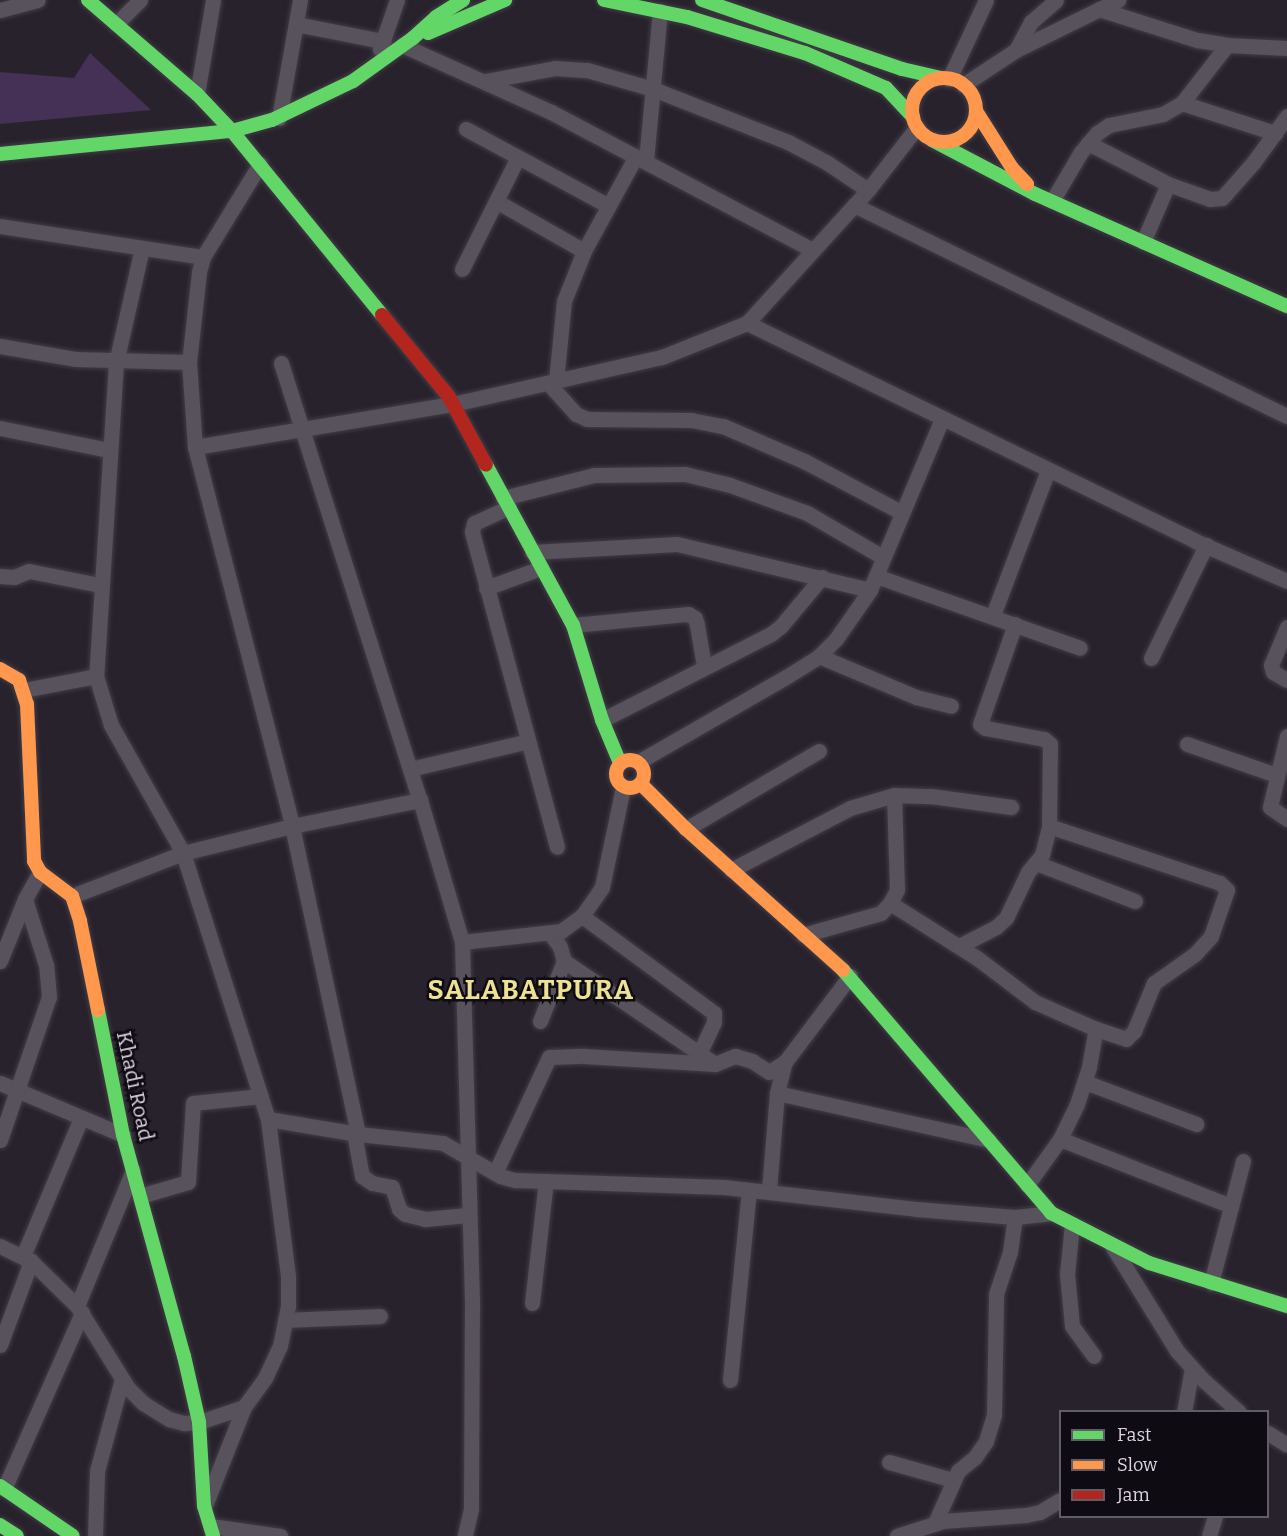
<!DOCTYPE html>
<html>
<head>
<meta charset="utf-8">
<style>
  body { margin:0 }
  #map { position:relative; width:1287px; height:1536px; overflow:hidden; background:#28222d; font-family:Bitter,serif }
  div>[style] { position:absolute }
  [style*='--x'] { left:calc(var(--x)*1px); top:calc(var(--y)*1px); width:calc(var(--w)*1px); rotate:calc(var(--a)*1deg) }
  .green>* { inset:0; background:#453056 }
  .roads { filter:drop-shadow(0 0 2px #413d46) drop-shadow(0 0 2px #413d46) }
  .street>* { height:15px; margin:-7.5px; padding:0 7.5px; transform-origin:7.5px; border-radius:7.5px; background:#57525b }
  .fast>* { height:14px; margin:-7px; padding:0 7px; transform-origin:7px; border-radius:7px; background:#63d668 }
  .slow>* { height:14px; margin:-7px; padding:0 7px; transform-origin:7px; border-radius:7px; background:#ff974d }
  .slow>.ring { margin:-7px; padding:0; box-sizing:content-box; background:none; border:14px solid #ff974d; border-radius:50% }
  .jam>* { height:14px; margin:-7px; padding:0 7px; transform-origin:7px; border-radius:7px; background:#b3261e }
  span { translate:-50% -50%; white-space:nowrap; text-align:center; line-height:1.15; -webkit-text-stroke:5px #0f0b13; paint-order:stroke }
  .street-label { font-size:21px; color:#dbd5e2 }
  .district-label { font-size:27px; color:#ede293; font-weight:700; letter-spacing:1.5px }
  .legend { position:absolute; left:1059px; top:1410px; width:210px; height:108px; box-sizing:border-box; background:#0f0b13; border:2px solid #615c66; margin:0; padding:8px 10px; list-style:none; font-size:18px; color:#dbd5e2 }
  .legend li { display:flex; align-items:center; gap:12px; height:30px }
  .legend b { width:30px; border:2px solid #615c66 }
</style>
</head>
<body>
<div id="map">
  <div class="green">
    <i style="clip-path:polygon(90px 53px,151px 110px,0 124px,0 72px,74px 78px)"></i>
  </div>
  <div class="roads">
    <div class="street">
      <i style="--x:1099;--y:9;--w:103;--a:17.6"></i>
      <i style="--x:1197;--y:40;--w:30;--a:9"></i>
      <i style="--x:1227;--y:45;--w:60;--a:2.9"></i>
      <i style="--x:0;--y:10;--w:39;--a:-15"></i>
      <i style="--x:116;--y:24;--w:34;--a:-45"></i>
      <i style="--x:296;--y:24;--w:89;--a:11.1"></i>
      <i style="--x:402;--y:45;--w:163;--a:24.2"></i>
      <i style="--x:551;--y:112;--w:296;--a:27.8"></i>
      <i style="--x:380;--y:49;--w:52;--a:-70.9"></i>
      <i style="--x:1016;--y:50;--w:32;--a:-62"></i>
      <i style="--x:1031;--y:22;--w:33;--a:-41"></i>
      <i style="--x:949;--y:79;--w:87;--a:-64.9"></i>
      <i style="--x:485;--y:81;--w:71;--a:-10.5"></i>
      <i style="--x:555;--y:68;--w:32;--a:4"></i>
      <i style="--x:587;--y:70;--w:69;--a:16.1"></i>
      <i style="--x:653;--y:89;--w:145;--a:21.4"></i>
      <i style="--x:788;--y:142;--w:43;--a:27.8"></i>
      <i style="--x:826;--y:162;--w:50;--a:33.7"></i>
      <i style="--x:963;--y:85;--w:64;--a:-33.4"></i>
      <i style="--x:1016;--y:50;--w:114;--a:-26.1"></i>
      <i style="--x:197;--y:94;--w:95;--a:-80.3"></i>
      <i style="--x:1182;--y:103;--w:98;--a:17.9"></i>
      <i style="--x:279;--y:118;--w:120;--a:-79.9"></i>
      <i style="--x:466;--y:129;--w:162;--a:28.3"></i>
      <i style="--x:1088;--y:143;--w:90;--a:27.1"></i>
      <i style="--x:1168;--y:184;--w:45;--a:19.7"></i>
      <i style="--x:1210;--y:199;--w:12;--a:-5"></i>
      <i style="--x:1222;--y:198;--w:47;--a:-48.5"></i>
      <i style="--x:1253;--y:163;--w:58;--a:-54.1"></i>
      <i style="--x:646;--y:161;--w:151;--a:-84.7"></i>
      <i style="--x:260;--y:164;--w:109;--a:121.5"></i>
      <i style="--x:203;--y:257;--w:16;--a:105"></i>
      <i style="--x:199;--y:272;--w:91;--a:96.3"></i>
      <i style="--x:189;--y:362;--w:85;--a:86"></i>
      <i style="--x:195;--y:447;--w:391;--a:75.6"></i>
      <i style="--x:292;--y:826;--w:315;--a:77.9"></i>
      <i style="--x:496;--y:201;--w:101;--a:29.6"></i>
      <i style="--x:1052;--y:201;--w:57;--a:-59.4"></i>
      <i style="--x:1081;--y:152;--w:25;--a:-50"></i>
      <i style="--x:1097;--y:133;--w:14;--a:-34"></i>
      <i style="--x:1109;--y:125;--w:55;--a:-11.5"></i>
      <i style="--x:1163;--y:114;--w:22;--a:-30"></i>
      <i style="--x:1182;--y:103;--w:73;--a:-52.2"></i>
      <i style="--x:854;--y:205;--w:482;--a:26"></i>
      <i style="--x:0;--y:226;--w:205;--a:8.7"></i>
      <i style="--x:1143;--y:242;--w:63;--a:-66.7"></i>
      <i style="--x:142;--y:248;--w:117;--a:102.8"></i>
      <i style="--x:116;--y:362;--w:315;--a:93.6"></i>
      <i style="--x:96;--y:676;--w:51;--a:73"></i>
      <i style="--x:111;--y:725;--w:147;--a:60.6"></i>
      <i style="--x:183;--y:853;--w:279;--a:72.3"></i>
      <i style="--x:462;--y:269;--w:125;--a:-63.4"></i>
      <i style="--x:747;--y:323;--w:498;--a:25.9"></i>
      <i style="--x:1195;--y:541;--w:100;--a:23.5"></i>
      <i style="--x:0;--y:346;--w:76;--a:9.8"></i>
      <i style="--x:75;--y:359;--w:114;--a:1.5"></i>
      <i style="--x:281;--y:363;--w:459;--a:72.4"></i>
      <i style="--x:420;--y:800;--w:148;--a:73.5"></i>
      <i style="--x:462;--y:942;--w:365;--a:88.4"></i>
      <i style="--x:472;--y:1307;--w:202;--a:90.3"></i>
      <i style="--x:471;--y:1509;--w:28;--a:103"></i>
      <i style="--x:556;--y:381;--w:80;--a:-84.3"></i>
      <i style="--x:564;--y:301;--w:54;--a:-68.2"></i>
      <i style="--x:584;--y:251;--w:108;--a:-61.3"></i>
      <i style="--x:548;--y:383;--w:42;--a:47.9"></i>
      <i style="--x:576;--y:414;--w:12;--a:24"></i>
      <i style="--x:587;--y:419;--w:104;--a:0.6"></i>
      <i style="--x:691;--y:420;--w:33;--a:11"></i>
      <i style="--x:723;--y:426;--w:90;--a:23.4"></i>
      <i style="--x:806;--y:462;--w:107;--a:27.8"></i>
      <i style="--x:0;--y:428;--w:110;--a:11.5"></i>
      <i style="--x:195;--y:447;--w:262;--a:-9.5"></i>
      <i style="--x:453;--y:404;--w:214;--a:-12.7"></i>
      <i style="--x:662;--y:357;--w:92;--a:-21.8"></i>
      <i style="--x:747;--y:323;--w:180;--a:-47.7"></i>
      <i style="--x:868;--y:190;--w:80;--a:-52.1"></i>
      <i style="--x:503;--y:498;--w:94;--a:-14.2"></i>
      <i style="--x:594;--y:475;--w:91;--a:-0.6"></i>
      <i style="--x:685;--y:474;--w:46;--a:13.7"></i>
      <i style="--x:730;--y:485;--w:82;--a:20"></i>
      <i style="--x:807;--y:513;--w:88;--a:30.1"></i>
      <i style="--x:509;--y:507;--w:38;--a:155"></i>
      <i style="--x:474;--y:523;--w:9;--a:103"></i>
      <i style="--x:472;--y:532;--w:326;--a:74.9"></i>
      <i style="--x:532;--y:552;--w:145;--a:-3.2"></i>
      <i style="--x:677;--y:544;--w:198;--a:13.4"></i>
      <i style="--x:0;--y:576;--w:14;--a:4"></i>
      <i style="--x:14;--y:577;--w:16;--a:-22"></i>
      <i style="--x:29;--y:571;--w:72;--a:11.2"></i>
      <i style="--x:876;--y:576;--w:216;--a:19.4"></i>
      <i style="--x:486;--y:588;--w:59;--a:-20"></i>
      <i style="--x:993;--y:615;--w:155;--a:-69.2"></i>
      <i style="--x:573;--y:625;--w:116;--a:-5.5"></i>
      <i style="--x:688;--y:614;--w:8;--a:30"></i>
      <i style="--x:695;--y:618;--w:7;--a:74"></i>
      <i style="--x:697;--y:625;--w:42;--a:80.3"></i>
      <i style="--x:1287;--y:627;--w:41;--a:112.8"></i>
      <i style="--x:1271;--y:665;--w:7;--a:74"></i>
      <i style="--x:1273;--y:672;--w:16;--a:30"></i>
      <i style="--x:819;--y:656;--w:105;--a:22.9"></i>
      <i style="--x:916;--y:697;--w:36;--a:14"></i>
      <i style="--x:1151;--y:658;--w:126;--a:-64"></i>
      <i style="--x:24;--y:690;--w:73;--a:-11"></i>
      <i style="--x:602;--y:720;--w:190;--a:-27"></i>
      <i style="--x:771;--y:634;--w:13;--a:-39"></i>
      <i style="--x:781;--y:626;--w:64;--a:-50.1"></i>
      <i style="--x:1287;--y:736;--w:73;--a:103.5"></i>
      <i style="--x:1270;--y:807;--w:21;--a:35"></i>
      <i style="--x:1187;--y:744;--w:94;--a:19.2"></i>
      <i style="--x:638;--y:762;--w:171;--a:-29.9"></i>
      <i style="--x:786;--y:677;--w:39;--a:-32"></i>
      <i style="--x:819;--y:656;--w:24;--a:-45"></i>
      <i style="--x:836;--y:639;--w:60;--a:-55.2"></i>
      <i style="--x:870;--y:590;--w:186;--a:-67.2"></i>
      <i style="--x:410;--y:769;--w:121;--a:-13.3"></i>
      <i style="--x:686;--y:829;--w:154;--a:-30.4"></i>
      <i style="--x:1036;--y:863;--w:106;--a:21"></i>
      <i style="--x:731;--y:870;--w:134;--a:-27.5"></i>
      <i style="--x:850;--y:808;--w:46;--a:-16.5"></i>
      <i style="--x:894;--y:795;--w:37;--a:2"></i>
      <i style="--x:931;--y:796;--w:81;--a:7.8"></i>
      <i style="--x:72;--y:896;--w:119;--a:-21.2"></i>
      <i style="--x:183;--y:853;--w:112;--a:-13.9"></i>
      <i style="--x:292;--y:826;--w:131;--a:-11.5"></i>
      <i style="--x:890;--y:903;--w:103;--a:32.3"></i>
      <i style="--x:977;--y:958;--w:73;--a:37.2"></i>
      <i style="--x:1035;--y:1002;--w:67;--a:23.9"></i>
      <i style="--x:1096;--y:1029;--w:32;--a:18"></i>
      <i style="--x:1126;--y:1039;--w:11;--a:-45"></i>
      <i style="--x:1134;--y:1031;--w:52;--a:-67.4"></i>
      <i style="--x:1154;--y:983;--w:50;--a:-35.3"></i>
      <i style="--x:1195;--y:954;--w:24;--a:-48"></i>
      <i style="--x:1211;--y:936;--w:49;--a:-70.8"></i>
      <i style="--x:1227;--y:890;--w:10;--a:-135"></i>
      <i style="--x:1220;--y:883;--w:180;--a:-161.6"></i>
      <i style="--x:582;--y:916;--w:164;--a:36.3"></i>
      <i style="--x:714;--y:1013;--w:9;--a:90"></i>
      <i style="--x:714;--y:1022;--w:33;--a:115"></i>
      <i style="--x:550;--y:933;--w:17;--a:54"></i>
      <i style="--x:560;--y:947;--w:15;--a:74"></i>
      <i style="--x:564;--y:961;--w:183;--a:34.3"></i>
      <i style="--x:803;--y:935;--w:81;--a:-15.8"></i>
      <i style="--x:881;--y:913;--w:13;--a:-48"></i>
      <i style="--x:890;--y:903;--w:15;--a:-62"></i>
      <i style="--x:897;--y:890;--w:95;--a:-91.8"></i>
      <i style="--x:462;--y:942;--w:100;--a:-6.3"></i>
      <i style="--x:561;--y:931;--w:26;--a:-36"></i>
      <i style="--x:582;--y:916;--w:35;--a:-55"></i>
      <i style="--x:602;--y:887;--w:102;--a:-78.1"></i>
      <i style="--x:959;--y:946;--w:42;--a:-27.2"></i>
      <i style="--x:996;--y:927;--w:13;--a:-42"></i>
      <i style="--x:1006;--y:918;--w:51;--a:-64.4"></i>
      <i style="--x:1028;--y:872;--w:22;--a:-51"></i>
      <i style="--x:1042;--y:855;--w:30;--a:-76"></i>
      <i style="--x:1049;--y:826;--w:82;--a:-89.3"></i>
      <i style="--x:1050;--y:744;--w:8;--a:-140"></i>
      <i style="--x:1044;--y:739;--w:60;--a:-169.4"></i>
      <i style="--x:985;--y:728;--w:6;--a:-141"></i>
      <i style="--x:980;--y:724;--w:106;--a:-70.7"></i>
      <i style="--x:0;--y:961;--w:67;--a:-68"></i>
      <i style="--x:25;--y:899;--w:31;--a:-61"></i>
      <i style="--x:540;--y:1021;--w:65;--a:-68.2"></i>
      <i style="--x:1085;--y:1082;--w:119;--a:20.7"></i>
      <i style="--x:0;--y:1083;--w:134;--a:22.9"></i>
      <i style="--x:777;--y:1093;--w:217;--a:12.5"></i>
      <i style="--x:354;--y:1133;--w:44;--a:79.5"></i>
      <i style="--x:362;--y:1176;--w:12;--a:35"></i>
      <i style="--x:372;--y:1183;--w:20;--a:11"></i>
      <i style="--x:392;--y:1187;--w:23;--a:72"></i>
      <i style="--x:399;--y:1209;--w:8;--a:40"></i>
      <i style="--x:405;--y:1214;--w:21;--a:14"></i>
      <i style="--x:425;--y:1219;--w:43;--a:-5.3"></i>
      <i style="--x:1060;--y:1139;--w:184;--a:21.4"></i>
      <i style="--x:0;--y:1140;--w:151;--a:-71.1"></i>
      <i style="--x:49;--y:997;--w:32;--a:-95"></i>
      <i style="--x:46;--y:965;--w:69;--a:-107.7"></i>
      <i style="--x:495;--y:1173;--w:128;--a:-65"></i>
      <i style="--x:549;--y:1057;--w:35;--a:-2"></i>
      <i style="--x:584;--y:1056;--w:131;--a:3.5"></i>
      <i style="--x:715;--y:1064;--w:22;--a:-22"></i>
      <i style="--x:735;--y:1056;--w:18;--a:16"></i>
      <i style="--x:752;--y:1061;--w:20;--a:33"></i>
      <i style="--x:769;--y:1072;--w:19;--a:-32"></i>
      <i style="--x:1027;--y:1185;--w:57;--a:-54.3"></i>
      <i style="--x:1060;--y:1139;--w:39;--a:-64"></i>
      <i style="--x:1077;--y:1104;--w:39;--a:-72"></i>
      <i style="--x:1089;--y:1067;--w:39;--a:-80"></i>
      <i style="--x:769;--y:1190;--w:97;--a:-85.3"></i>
      <i style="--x:777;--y:1093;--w:32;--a:-76"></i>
      <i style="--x:785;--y:1062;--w:108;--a:-52.9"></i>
      <i style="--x:140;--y:1196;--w:50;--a:-16.3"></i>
      <i style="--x:188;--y:1182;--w:79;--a:-86.4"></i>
      <i style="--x:193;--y:1103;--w:68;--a:-5.9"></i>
      <i style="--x:1072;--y:1224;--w:50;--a:95.7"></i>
      <i style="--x:1067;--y:1274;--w:52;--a:84.5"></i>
      <i style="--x:1072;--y:1326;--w:37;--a:54"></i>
      <i style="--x:1111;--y:1244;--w:126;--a:58.3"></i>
      <i style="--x:1177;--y:1351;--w:36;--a:48"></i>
      <i style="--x:1201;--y:1378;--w:51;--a:41.8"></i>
      <i style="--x:0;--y:1246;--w:34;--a:26"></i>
      <i style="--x:31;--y:1261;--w:64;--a:44.4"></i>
      <i style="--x:77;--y:1306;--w:97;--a:58.1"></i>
      <i style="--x:128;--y:1388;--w:21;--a:45"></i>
      <i style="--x:143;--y:1403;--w:31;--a:32"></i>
      <i style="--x:169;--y:1419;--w:16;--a:15"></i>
      <i style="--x:184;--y:1423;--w:15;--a:-4"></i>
      <i style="--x:199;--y:1422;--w:47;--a:-18.4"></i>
      <i style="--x:23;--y:1256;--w:150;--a:-67.2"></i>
      <i style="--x:1211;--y:1283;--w:126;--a:-75.3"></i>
      <i style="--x:532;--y:1303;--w:123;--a:-83.5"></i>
      <i style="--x:77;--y:1306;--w:147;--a:-67.6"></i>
      <i style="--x:285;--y:1320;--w:95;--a:-2.4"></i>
      <i style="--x:0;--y:1345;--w:90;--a:-69.7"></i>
      <i style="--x:730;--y:1380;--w:191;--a:-84.3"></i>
      <i style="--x:1184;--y:1412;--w:45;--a:-79.7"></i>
      <i style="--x:1268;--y:1433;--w:22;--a:32"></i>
      <i style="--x:889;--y:1462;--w:66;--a:15.7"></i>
      <i style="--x:4;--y:1489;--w:193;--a:-66.1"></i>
      <i style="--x:206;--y:1503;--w:103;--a:-68.4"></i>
      <i style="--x:244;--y:1407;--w:36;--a:-54"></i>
      <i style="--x:265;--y:1378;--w:35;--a:-65"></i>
      <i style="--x:280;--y:1346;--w:41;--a:-78.7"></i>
      <i style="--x:288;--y:1306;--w:30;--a:-90"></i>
      <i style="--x:288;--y:1276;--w:158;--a:-97.3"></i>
      <i style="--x:268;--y:1119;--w:91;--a:9.5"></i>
      <i style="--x:358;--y:1134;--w:85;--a:6"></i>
      <i style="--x:443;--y:1143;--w:66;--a:30.1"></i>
      <i style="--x:500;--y:1176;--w:16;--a:15"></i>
      <i style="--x:515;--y:1180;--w:209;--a:1.9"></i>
      <i style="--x:724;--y:1187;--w:193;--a:6.5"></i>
      <i style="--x:916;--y:1209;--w:99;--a:4.6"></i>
      <i style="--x:1015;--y:1217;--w:36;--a:-6"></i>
      <i style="--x:935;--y:1523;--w:57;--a:-66.1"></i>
      <i style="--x:958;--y:1471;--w:22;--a:-39"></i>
      <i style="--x:975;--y:1457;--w:19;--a:-55"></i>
      <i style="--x:986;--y:1441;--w:28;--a:-73"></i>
      <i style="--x:994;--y:1414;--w:120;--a:-89"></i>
      <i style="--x:996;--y:1294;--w:44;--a:-71.6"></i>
      <i style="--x:1010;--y:1252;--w:35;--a:-82"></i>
      <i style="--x:211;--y:1526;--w:70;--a:8.2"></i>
      <i style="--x:95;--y:1536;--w:65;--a:-88.2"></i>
      <i style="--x:97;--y:1471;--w:95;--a:-74.8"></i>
      <i style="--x:897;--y:1536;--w:48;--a:-18.1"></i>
      <i style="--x:943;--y:1521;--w:83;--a:-4.1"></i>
      <i style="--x:1026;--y:1515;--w:14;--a:-12"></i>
      <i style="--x:1040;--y:1512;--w:23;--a:-31"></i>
      <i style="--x:1209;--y:1536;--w:21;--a:-73"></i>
    </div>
    <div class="fast">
      <i style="--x:88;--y:0;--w:144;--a:40.8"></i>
      <i style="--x:197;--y:94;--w:51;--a:46.6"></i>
      <i style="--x:232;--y:131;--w:237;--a:50.8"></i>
      <i style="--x:604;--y:0;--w:85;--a:11.6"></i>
      <i style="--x:687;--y:17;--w:123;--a:17"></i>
      <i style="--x:805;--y:53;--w:88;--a:23.4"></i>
      <i style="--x:886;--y:88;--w:40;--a:47"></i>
      <i style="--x:702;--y:0;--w:212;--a:19"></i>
      <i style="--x:902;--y:69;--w:39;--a:13"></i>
      <i style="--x:428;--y:33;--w:84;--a:-23.2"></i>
      <i style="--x:932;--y:140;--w:116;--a:27.7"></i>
      <i style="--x:1035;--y:194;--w:276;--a:24"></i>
      <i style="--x:0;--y:154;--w:233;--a:-5.7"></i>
      <i style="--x:232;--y:131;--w:41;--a:-15.4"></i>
      <i style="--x:272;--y:120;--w:90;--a:-25.7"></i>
      <i style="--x:353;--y:81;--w:74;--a:-35.6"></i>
      <i style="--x:413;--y:38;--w:31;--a:-42"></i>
      <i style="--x:436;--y:17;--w:32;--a:-32"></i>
      <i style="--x:486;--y:465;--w:182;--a:61.5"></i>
      <i style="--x:573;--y:625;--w:99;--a:73"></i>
      <i style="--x:602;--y:720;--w:47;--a:67.3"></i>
      <i style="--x:843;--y:970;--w:320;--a:49.4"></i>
      <i style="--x:1051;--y:1213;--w:110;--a:27"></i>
      <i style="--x:1149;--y:1263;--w:145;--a:17.3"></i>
      <i style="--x:98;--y:1010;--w:127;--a:78.7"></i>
      <i style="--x:123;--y:1135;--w:229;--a:74.6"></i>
      <i style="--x:184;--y:1356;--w:68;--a:77.2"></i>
      <i style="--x:199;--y:1422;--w:84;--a:86.6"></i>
      <i style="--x:204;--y:1506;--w:31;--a:73"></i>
      <i style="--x:0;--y:1486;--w:88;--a:34.4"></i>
      <i style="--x:0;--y:1525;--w:20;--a:33"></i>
    </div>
    <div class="slow">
      <i class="ring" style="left:912px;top:78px;width:50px;height:50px"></i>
      <i style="--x:976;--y:111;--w:67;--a:57.7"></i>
      <i style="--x:1012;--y:168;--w:22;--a:47"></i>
      <i style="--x:0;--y:669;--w:22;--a:30"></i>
      <i style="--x:19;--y:680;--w:25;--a:72"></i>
      <i style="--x:27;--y:704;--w:157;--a:87.4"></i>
      <i style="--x:34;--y:861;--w:13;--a:61"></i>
      <i style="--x:40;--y:872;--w:40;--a:37"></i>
      <i style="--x:72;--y:896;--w:26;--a:72"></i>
      <i style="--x:80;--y:921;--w:91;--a:78.6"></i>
      <i class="ring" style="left:616px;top:760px;width:14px;height:14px"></i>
      <i style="--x:641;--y:784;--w:64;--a:45"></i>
      <i style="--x:686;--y:829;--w:211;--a:41.9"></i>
    </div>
    <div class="jam">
      <i style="--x:382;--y:315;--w:106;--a:50.7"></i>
      <i style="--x:449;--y:397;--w:77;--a:61.4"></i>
    </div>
  </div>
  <div class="street-label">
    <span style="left:135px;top:1086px;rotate:78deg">Khadi Road</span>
  </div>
  <div class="district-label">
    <span style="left:531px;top:991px">SALABATPURA</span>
  </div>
  <ul class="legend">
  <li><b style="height:8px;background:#63d668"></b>Fast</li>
  <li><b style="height:8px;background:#ff974d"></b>Slow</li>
  <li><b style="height:8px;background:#b3261e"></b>Jam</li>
  </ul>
</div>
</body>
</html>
